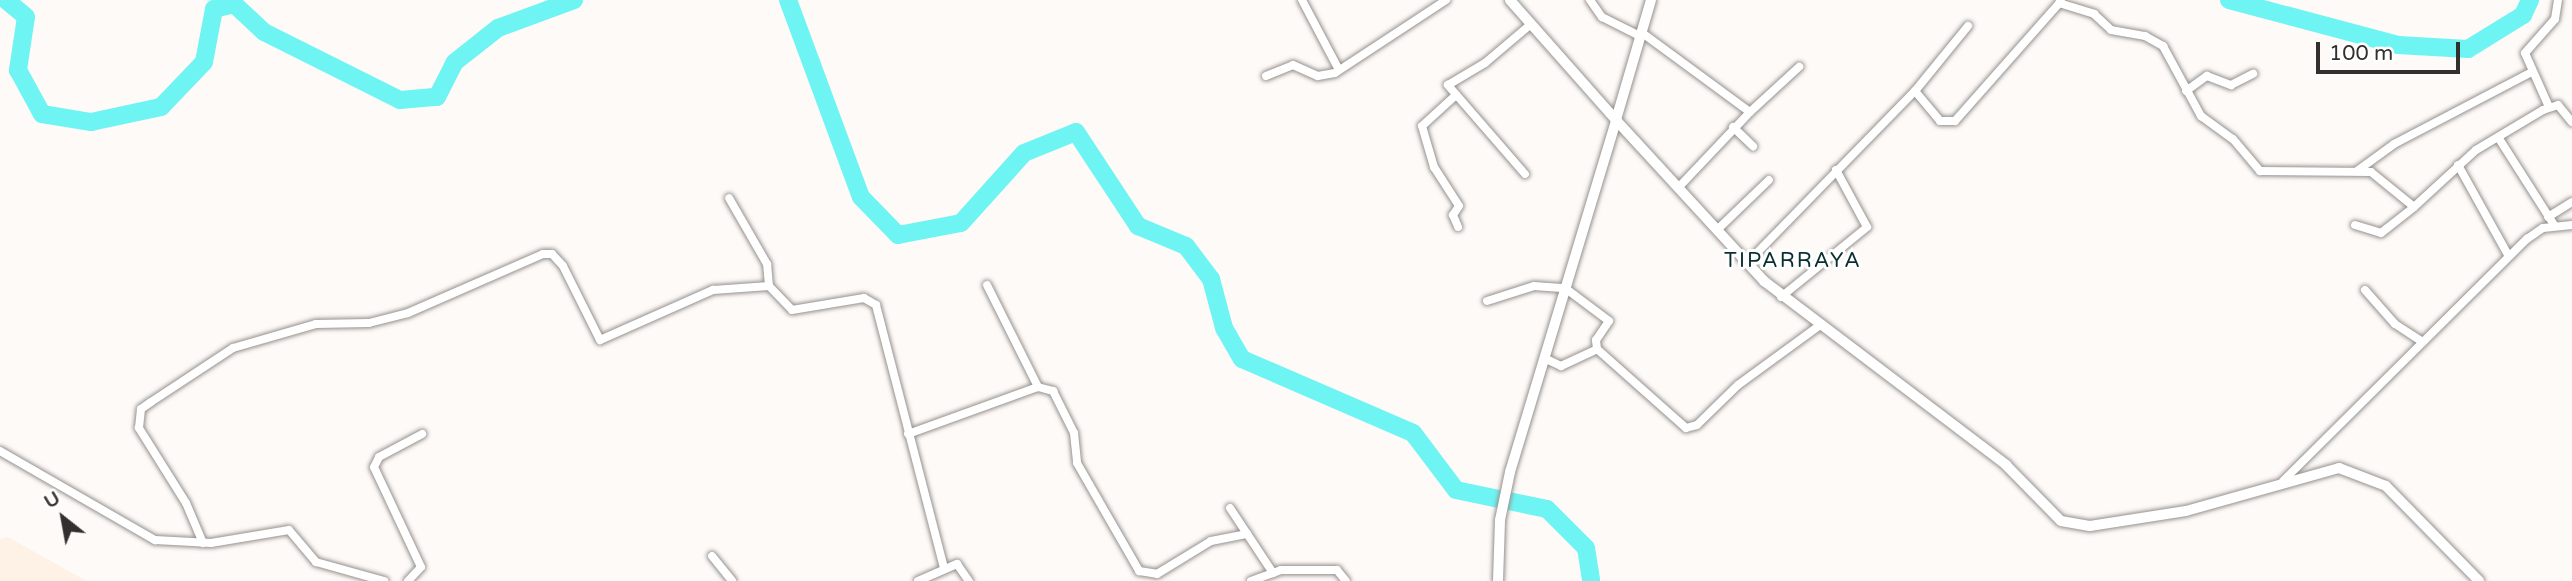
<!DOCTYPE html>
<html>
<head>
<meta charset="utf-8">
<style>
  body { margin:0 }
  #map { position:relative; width:2572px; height:581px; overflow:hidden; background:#fefaf8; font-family:"Varela Round",sans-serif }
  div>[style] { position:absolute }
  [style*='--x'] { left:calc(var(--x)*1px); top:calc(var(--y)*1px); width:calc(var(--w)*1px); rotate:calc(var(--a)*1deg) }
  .built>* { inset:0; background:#fef2e7 }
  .river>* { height:18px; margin:-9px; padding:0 9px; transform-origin:9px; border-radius:9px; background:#6ef4f3 }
  .roads { filter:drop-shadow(0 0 2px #96918c) drop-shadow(0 0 2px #96918c) }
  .street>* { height:8px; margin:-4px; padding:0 4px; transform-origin:4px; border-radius:4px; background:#fff }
  .secondary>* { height:10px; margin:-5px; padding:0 5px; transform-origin:5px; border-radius:5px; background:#fff }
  span { translate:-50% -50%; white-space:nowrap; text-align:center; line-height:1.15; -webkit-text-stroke:6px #fff; paint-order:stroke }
  .quarter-label { font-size:21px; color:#0b2f31; letter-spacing:2px }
  .north { position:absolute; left:28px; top:483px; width:70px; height:70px; -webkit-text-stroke:5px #fff; paint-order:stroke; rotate:329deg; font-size:19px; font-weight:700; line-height:28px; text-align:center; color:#32302e }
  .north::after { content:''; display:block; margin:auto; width:24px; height:32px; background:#32302e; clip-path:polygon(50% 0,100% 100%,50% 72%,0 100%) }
  .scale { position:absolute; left:2316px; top:42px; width:144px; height:32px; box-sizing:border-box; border:4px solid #32302e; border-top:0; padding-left:9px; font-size:21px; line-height:24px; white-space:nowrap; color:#32302e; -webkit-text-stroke:5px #fff; paint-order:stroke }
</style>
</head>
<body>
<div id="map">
  <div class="built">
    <i style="clip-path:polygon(8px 537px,87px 581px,0 581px,0 539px)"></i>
  </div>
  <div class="river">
    <i style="--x:6;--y:0;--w:26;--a:40"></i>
    <i style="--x:26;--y:17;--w:54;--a:98.6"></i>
    <i style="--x:18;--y:70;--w:50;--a:61.4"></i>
    <i style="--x:42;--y:114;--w:50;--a:9.3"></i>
    <i style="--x:91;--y:122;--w:72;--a:-12.1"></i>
    <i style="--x:161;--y:107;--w:62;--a:-46.3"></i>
    <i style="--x:204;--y:62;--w:54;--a:-79.3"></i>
    <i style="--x:214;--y:9;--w:21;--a:-14"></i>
    <i style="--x:234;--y:4;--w:41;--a:43"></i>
    <i style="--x:264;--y:32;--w:152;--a:26.6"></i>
    <i style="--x:400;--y:100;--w:37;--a:-5"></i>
    <i style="--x:437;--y:97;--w:39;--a:-63"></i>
    <i style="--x:455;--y:62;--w:55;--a:-38.3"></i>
    <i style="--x:498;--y:28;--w:81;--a:-20.2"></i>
    <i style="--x:788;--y:0;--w:210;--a:69.7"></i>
    <i style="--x:861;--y:197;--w:53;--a:45.8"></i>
    <i style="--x:898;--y:235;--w:64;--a:-10.8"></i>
    <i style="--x:961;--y:223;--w:94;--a:-48"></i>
    <i style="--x:1024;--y:153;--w:56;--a:-22"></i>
    <i style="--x:1076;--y:132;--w:113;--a:56.6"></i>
    <i style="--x:1138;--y:226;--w:52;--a:22.6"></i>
    <i style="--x:1186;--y:246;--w:41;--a:52.9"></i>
    <i style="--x:1211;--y:279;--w:51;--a:75.1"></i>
    <i style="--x:1224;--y:328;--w:36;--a:60"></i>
    <i style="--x:1242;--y:359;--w:186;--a:23.4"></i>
    <i style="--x:1413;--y:433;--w:71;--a:53"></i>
    <i style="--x:1456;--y:490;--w:93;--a:11.8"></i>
    <i style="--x:1547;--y:509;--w:55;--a:45"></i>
    <i style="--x:1586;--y:548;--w:33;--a:81"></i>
    <i style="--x:2229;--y:0;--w:175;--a:14.9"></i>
    <i style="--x:2398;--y:45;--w:70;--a:3.3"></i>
    <i style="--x:2468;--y:49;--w:65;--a:-31.7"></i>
    <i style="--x:2523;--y:15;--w:17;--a:-65"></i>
  </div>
  <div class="roads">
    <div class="street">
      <i style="--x:1302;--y:0;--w:79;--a:62.1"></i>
      <i style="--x:1590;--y:0;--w:21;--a:55"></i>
      <i style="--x:1602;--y:17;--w:42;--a:26.6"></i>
      <i style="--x:2059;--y:3;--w:37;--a:17"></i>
      <i style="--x:2094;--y:14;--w:23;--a:43"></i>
      <i style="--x:2111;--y:30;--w:35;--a:10"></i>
      <i style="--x:2145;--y:36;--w:21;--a:29"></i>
      <i style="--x:2163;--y:46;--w:80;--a:61.5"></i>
      <i style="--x:2201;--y:116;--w:39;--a:36"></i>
      <i style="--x:2233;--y:139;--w:42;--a:49.8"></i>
      <i style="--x:2260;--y:171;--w:111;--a:0.5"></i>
      <i style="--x:2371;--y:172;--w:55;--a:39.1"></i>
      <i style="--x:2414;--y:207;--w:84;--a:-42.6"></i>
      <i style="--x:2476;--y:150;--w:78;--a:-30.8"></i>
      <i style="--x:2543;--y:110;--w:16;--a:-18"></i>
      <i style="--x:2558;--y:105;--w:22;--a:51"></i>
      <i style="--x:1641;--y:32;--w:135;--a:36.3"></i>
      <i style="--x:1750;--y:112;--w:105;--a:133.5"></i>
      <i style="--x:1266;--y:76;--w:29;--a:-22"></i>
      <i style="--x:1293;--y:65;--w:27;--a:24"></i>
      <i style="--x:1318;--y:76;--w:17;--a:-10"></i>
      <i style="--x:1335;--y:73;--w:133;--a:-33.3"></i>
      <i style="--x:1915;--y:91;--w:84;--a:-50.8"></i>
      <i style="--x:2186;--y:91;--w:26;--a:-36"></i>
      <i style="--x:2207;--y:76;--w:26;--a:21"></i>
      <i style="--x:2231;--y:85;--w:25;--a:-27"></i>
      <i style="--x:1456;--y:95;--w:46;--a:137.6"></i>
      <i style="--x:1422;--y:126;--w:43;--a:73.7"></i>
      <i style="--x:1434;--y:167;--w:46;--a:57.3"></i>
      <i style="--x:1459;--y:206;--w:11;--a:124"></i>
      <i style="--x:1453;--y:215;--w:13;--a:67"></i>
      <i style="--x:2549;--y:107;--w:59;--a:-114"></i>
      <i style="--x:2525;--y:53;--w:45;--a:-48.6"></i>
      <i style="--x:2555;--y:19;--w:19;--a:-81"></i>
      <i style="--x:1750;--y:112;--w:67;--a:-42.6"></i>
      <i style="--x:1733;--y:127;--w:28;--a:44"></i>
      <i style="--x:2498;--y:137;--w:104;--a:57.5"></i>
      <i style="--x:2458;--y:165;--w:103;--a:60.9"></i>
      <i style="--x:2357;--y:171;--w:46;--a:-36.1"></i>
      <i style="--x:2394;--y:144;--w:156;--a:-27.6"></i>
      <i style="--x:1525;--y:174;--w:118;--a:-130.9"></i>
      <i style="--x:1448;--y:85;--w:43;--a:-30.7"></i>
      <i style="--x:1485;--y:63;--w:60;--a:-40.3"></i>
      <i style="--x:2548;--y:217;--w:28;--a:-32"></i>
      <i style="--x:2355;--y:225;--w:27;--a:17"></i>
      <i style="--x:2381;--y:233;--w:42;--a:-38.2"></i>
      <i style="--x:1717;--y:230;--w:72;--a:-43.9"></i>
      <i style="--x:1747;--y:263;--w:240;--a:-45.7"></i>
      <i style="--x:1915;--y:91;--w:39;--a:50"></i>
      <i style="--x:1940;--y:121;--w:15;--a:0"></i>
      <i style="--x:1955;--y:121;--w:160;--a:-48.5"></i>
      <i style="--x:987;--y:285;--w:114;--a:63.4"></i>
      <i style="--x:769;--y:286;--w:33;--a:46"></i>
      <i style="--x:792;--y:310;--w:73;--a:-9.5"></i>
      <i style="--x:864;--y:298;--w:14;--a:30"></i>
      <i style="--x:876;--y:305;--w:272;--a:75.5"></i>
      <i style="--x:2365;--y:290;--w:45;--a:48.6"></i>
      <i style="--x:2395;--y:324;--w:30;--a:33"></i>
      <i style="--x:1781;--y:297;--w:111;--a:-39.1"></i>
      <i style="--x:1867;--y:227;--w:65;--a:-118.5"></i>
      <i style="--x:1487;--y:301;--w:49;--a:-17.7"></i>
      <i style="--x:1534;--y:286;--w:31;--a:4"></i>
      <i style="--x:1565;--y:288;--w:55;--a:36.9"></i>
      <i style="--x:1609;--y:321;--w:23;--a:124"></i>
      <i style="--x:1596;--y:340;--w:9;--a:84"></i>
      <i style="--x:1597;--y:349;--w:119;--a:41.6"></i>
      <i style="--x:1686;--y:428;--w:11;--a:-15"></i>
      <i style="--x:1697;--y:425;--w:57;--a:-44.3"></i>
      <i style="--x:1738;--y:385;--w:100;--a:-36.1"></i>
      <i style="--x:1544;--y:358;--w:19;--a:25"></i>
      <i style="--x:1561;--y:366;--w:40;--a:-25"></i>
      <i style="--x:908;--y:434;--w:138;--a:-19.9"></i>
      <i style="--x:1038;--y:387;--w:16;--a:15"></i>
      <i style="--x:1053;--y:391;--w:47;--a:63.4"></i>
      <i style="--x:1074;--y:433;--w:30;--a:84"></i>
      <i style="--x:1077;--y:463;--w:125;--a:60.1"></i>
      <i style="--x:1139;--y:571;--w:18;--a:9"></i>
      <i style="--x:1157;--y:574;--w:63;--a:-31.4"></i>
      <i style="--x:1211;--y:541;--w:37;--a:-11"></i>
      <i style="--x:0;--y:451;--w:179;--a:29.9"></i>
      <i style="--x:155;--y:540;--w:56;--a:3.1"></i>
      <i style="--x:211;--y:543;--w:79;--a:-9.5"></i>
      <i style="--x:289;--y:530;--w:42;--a:49.8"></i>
      <i style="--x:316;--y:562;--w:71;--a:15.6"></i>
      <i style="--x:2283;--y:481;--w:344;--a:-44.8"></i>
      <i style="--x:2527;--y:239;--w:19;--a:-35"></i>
      <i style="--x:2543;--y:228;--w:29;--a:-6"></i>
      <i style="--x:1230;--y:508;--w:78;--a:56.5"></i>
      <i style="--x:203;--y:543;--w:43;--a:-113"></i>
      <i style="--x:186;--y:503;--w:89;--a:-122.1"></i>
      <i style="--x:139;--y:428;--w:19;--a:-84"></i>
      <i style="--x:141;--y:409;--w:12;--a:-35"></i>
      <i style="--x:151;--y:402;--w:98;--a:-33.4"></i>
      <i style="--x:233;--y:348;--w:86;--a:-16.1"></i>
      <i style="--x:316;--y:324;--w:53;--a:-1.1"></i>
      <i style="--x:369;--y:323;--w:40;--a:-14.4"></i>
      <i style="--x:408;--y:313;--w:147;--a:-23.6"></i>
      <i style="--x:543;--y:254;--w:9;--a:0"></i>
      <i style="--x:552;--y:254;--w:16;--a:47"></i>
      <i style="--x:563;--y:266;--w:83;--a:63.4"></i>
      <i style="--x:600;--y:340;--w:124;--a:-23.9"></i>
      <i style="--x:713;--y:290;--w:56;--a:-4.1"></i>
      <i style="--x:769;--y:286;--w:22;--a:-95"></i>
      <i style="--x:767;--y:264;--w:76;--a:-119.9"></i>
      <i style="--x:712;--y:556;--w:32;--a:51"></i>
      <i style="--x:408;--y:581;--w:19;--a:-47"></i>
      <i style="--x:421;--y:567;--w:110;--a:-115.2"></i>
      <i style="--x:374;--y:467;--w:11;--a:-63"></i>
      <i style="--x:379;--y:457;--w:49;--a:-28.1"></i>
      <i style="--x:918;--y:581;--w:43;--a:-23.6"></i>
      <i style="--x:957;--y:564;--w:21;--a:55"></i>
      <i style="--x:1251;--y:581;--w:32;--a:-20"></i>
      <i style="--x:1281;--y:570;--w:56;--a:0"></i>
      <i style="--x:1337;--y:570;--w:14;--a:51"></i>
    </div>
    <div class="secondary">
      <i style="--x:1651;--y:0;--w:125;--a:106.3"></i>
      <i style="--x:1616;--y:120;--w:219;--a:47.4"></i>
      <i style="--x:1764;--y:281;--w:304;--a:37.2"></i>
      <i style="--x:2006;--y:465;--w:78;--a:45.5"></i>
      <i style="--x:2061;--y:521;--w:29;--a:10"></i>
      <i style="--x:2090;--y:526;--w:97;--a:-8.9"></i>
      <i style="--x:2186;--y:511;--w:159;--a:-15.7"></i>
      <i style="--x:2339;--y:468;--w:50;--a:21"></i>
      <i style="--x:2386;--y:486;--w:133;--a:45.6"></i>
      <i style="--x:1498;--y:581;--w:61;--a:-88.1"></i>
      <i style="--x:1500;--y:520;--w:49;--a:-78.2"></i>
      <i style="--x:1510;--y:472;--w:368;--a:-73.2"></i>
      <i style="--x:1616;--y:120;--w:160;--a:-131.5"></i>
    </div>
  </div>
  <div class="quarter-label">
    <span style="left:1793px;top:261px">TIPARRAYA</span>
  </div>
  <div class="north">U</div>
  <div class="scale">100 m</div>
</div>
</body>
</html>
